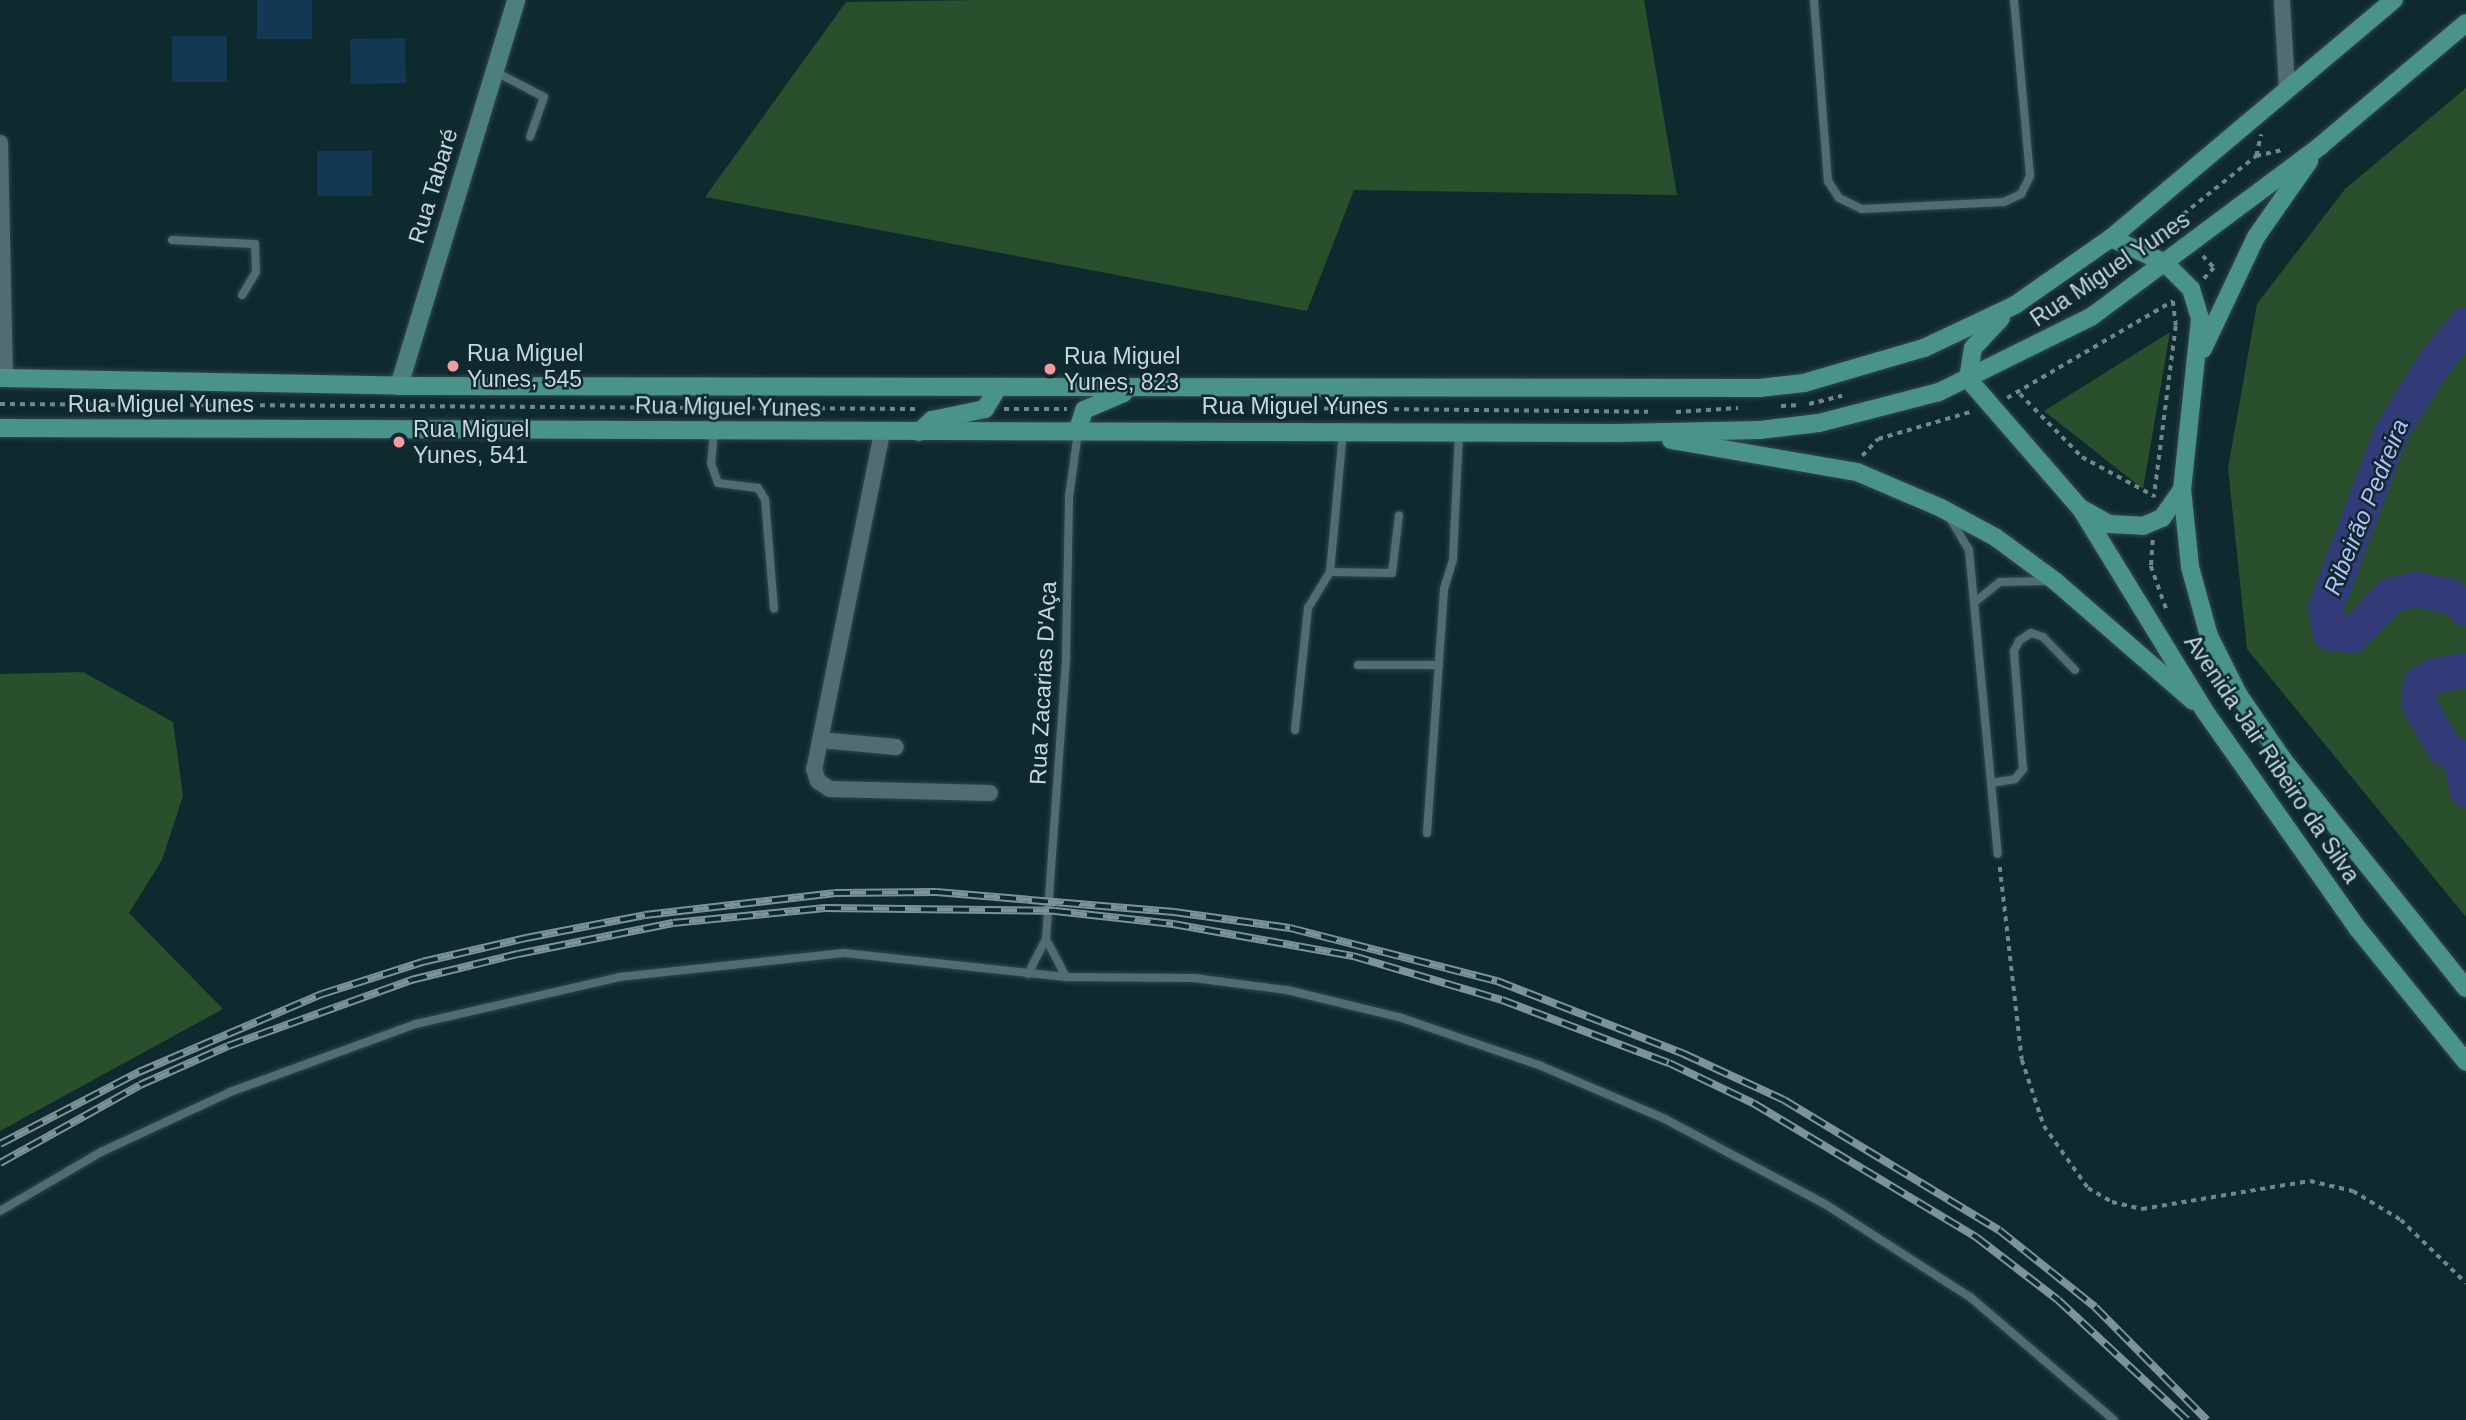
<!DOCTYPE html>
<html>
<head>
<meta charset="utf-8">
<style>
  body { margin:0 }
  #map { position:relative; width:2466px; height:1420px; overflow:hidden; background:#0e2a2f; font-family:Helvetica,sans-serif }
  div>[style] { position:absolute }
  [style*='--x'] { left:calc(var(--x)*1px); top:calc(var(--y)*1px); width:calc(var(--w)*1px); rotate:calc(var(--a)*1deg) }
  .green>* { inset:0; background:#294f2d }
  .river>* { height:35px; margin:-17.5px; padding:0 17.5px; transform-origin:17.5px; border-radius:17.5px; background:#343b79 }
  .building>* { inset:0; background:#133853; transform-origin:0 0 }
  .path>* { height:3.5px; margin-top:-1.75px; transform-origin:0; background:repeating-linear-gradient(90deg,#71878b 0 5px,transparent 0 10px) }
  .roads { filter:drop-shadow(0 0 2px #34454a) drop-shadow(0 0 2px #34454a) }
  .lane>* { height:8px; margin:-4px; padding:0 4px; transform-origin:4px; border-radius:4px; background:#506d73 }
  .street>* { height:16px; margin:-8px; padding:0 8px; transform-origin:8px; border-radius:8px; background:#506d73 }
  .secondary>* { height:18px; margin:-9px; padding:0 9px; transform-origin:9px; border-radius:9px; background:#4c807e }
  .primary>* { height:18px; margin:-9px; padding:0 9px; transform-origin:9px; border-radius:9px; background:#499389 }
  .rail>* { height:8px; margin-top:-4px; transform-origin:0; background:repeating-linear-gradient(90deg,#0e2a2f 0 16px,#7e9397 0 32px); box-sizing:border-box; border-block:2px solid #7e9397 }
  .dots>* { width:19px; height:19px; translate:-50% -50%; box-sizing:border-box; border:4px solid #0e2a2f; border-radius:50% }
  span { translate:-50% -50%; white-space:nowrap; text-align:center; line-height:1.15; -webkit-text-stroke:5px #0e2a2f; paint-order:stroke }
  .street-label { font-size:23px; color:#c7d7da }
  .poi-label { font-size:23px; color:#c7d7da }
  .left { translate:0 -50%; text-align:left }
  .water-label { font-size:24px; color:#b4bff8; font-style:italic }
</style>
</head>
<body>
<div id="map">
  <div class="green">
    <i style="clip-path:polygon(980px 0,1644px 0,1677px 195px,1354px 190px,1307px 311px,705px 197px,846px 2px)"></i>
    <i style="clip-path:polygon(2466px 88px,2466px 917px,2247px 649px,2228px 468px,2257px 304px,2345px 189px)"></i>
    <i style="clip-path:polygon(2170px 332px,2143px 489px,2044px 411px)"></i>
    <i style="clip-path:polygon(83px 672px,173px 722px,183px 796px,162px 860px,129px 913px,223px 1009px,0 1131px,0 674px)"></i>
  </div>
  <div class="river">
    <i style="--x:2466;--y:324;--w:50;--a:130.1"></i>
    <i style="--x:2434;--y:362;--w:84;--a:121.4"></i>
    <i style="--x:2390;--y:434;--w:186;--a:110.5"></i>
    <i style="--x:2325;--y:608;--w:25;--a:79"></i>
    <i style="--x:2330;--y:633;--w:22;--a:5"></i>
    <i style="--x:2352;--y:635;--w:57;--a:-46.4"></i>
    <i style="--x:2391;--y:594;--w:25;--a:-11"></i>
    <i style="--x:2416;--y:589;--w:36;--a:11"></i>
    <i style="--x:2451;--y:596;--w:19;--a:39"></i>
    <i style="--x:2466;--y:670;--w:30;--a:172"></i>
    <i style="--x:2436;--y:674;--w:18;--a:151"></i>
    <i style="--x:2420;--y:683;--w:20;--a:96"></i>
    <i style="--x:2418;--y:703;--w:52;--a:60"></i>
    <i style="--x:2444;--y:748;--w:18;--a:29"></i>
    <i style="--x:2460;--y:757;--w:33;--a:79"></i>
  </div>
  <div class="building">
    <i style="left:257px;top:0;width:55px;height:39px"></i>
    <i style="left:172px;top:36px;width:55px;height:46px"></i>
    <i style="left:405px;top:38px;width:45px;height:55px;rotate:89deg"></i>
    <i style="left:372px;top:151px;width:45px;height:55px;rotate:90deg"></i>
  </div>
  <div class="path">
    <i style="--x:2256;--y:156;--w:22;--a:-77"></i>
    <i style="--x:2152;--y:239;--w:133;--a:-38.6"></i>
    <i style="--x:2256;--y:156;--w:28;--a:-13"></i>
    <i style="--x:2203;--y:256;--w:16;--a:47"></i>
    <i style="--x:2214;--y:268;--w:15;--a:132"></i>
    <i style="--x:2020;--y:394;--w:88;--a:45.5"></i>
    <i style="--x:2082;--y:457;--w:82;--a:28.4"></i>
    <i style="--x:2007;--y:398;--w:192;--a:-30.3"></i>
    <i style="--x:2173;--y:301;--w:25;--a:83"></i>
    <i style="--x:2176;--y:326;--w:173;--a:97.3"></i>
    <i style="--x:0;--y:404;--w:916;--a:0.31"></i>
    <i style="--x:1809;--y:404;--w:34;--a:-14"></i>
    <i style="--x:1781;--y:406;--w:20;--a:-3"></i>
    <i style="--x:1284;--y:408;--w:364;--a:0.6"></i>
    <i style="--x:1004;--y:409;--w:63;--a:0"></i>
    <i style="--x:1676;--y:412;--w:62;--a:-3.7"></i>
    <i style="--x:1862;--y:456;--w:23;--a:-47"></i>
    <i style="--x:1878;--y:439;--w:100;--a:-16.3"></i>
    <i style="--x:2153;--y:540;--w:26;--a:94"></i>
    <i style="--x:2151;--y:566;--w:48;--a:70.4"></i>
    <i style="--x:2000;--y:867;--w:194;--a:83.5"></i>
    <i style="--x:2022;--y:1060;--w:70;--a:71.6"></i>
    <i style="--x:2044;--y:1126;--w:76;--a:54.6"></i>
    <i style="--x:2088;--y:1188;--w:28;--a:30"></i>
    <i style="--x:2112;--y:1202;--w:31;--a:13"></i>
    <i style="--x:2142;--y:1209;--w:170;--a:-9.5"></i>
    <i style="--x:2310;--y:1181;--w:44;--a:13.1"></i>
    <i style="--x:2353;--y:1191;--w:56;--a:31.1"></i>
    <i style="--x:2401;--y:1220;--w:91;--a:44.1"></i>
  </div>
  <div class="roads">
    <div class="lane">
      <i style="--x:1814;--y:0;--w:182;--a:85.6"></i>
      <i style="--x:1828;--y:181;--w:20;--a:57"></i>
      <i style="--x:1839;--y:198;--w:25;--a:26"></i>
      <i style="--x:1862;--y:209;--w:142;--a:-2.8"></i>
      <i style="--x:2004;--y:202;--w:19;--a:-25"></i>
      <i style="--x:2021;--y:194;--w:20;--a:-63"></i>
      <i style="--x:2030;--y:176;--w:177;--a:-95.2"></i>
      <i style="--x:494;--y:71;--w:56;--a:27.5"></i>
      <i style="--x:544;--y:97;--w:42;--a:109.3"></i>
      <i style="--x:172;--y:240;--w:83;--a:2.8"></i>
      <i style="--x:255;--y:244;--w:28;--a:88"></i>
      <i style="--x:256;--y:272;--w:27;--a:121"></i>
      <i style="--x:714;--y:431;--w:32;--a:95"></i>
      <i style="--x:711;--y:463;--w:21;--a:71"></i>
      <i style="--x:718;--y:483;--w:40;--a:7.1"></i>
      <i style="--x:758;--y:488;--w:13;--a:58"></i>
      <i style="--x:765;--y:499;--w:110;--a:85.3"></i>
      <i style="--x:1951;--y:520;--w:35;--a:59"></i>
      <i style="--x:1969;--y:550;--w:305;--a:84.6"></i>
      <i style="--x:1330;--y:572;--w:62;--a:0.9"></i>
      <i style="--x:1392;--y:573;--w:58;--a:-83.1"></i>
      <i style="--x:1975;--y:602;--w:32;--a:-39"></i>
      <i style="--x:2000;--y:582;--w:49;--a:-1.2"></i>
      <i style="--x:1358;--y:665;--w:81;--a:0"></i>
      <i style="--x:1295;--y:730;--w:123;--a:-83.9"></i>
      <i style="--x:1308;--y:608;--w:42;--a:-58.6"></i>
      <i style="--x:1330;--y:572;--w:140;--a:-84.7"></i>
      <i style="--x:1991;--y:783;--w:24;--a:-9"></i>
      <i style="--x:2015;--y:779;--w:13;--a:-51"></i>
      <i style="--x:2023;--y:769;--w:118;--a:-94.4"></i>
      <i style="--x:2014;--y:651;--w:11;--a:-63"></i>
      <i style="--x:2019;--y:641;--w:14;--a:-34"></i>
      <i style="--x:2031;--y:633;--w:13;--a:18"></i>
      <i style="--x:2043;--y:637;--w:46;--a:45.9"></i>
      <i style="--x:1427;--y:833;--w:245;--a:-86"></i>
      <i style="--x:1444;--y:589;--w:31;--a:-73"></i>
      <i style="--x:1453;--y:559;--w:127;--a:-87.3"></i>
      <i style="--x:1046;--y:939;--w:43;--a:62.2"></i>
      <i style="--x:1028;--y:974;--w:39;--a:-63"></i>
      <i style="--x:1046;--y:939;--w:283;--a:-85.9"></i>
      <i style="--x:1066;--y:657;--w:160;--a:-88.9"></i>
      <i style="--x:1069;--y:497;--w:66;--a:-82.1"></i>
      <i style="--x:0;--y:1211;--w:117;--a:-30.3"></i>
      <i style="--x:101;--y:1152;--w:142;--a:-24.9"></i>
      <i style="--x:230;--y:1092;--w:198;--a:-20.1"></i>
      <i style="--x:416;--y:1024;--w:208;--a:-13"></i>
      <i style="--x:619;--y:977;--w:226;--a:-6.1"></i>
      <i style="--x:844;--y:953;--w:223;--a:6.2"></i>
      <i style="--x:1066;--y:977;--w:128;--a:0.4"></i>
      <i style="--x:1194;--y:978;--w:94;--a:7.4"></i>
      <i style="--x:1287;--y:990;--w:115;--a:13.6"></i>
      <i style="--x:1399;--y:1017;--w:150;--a:19"></i>
      <i style="--x:1541;--y:1066;--w:135;--a:23.1"></i>
      <i style="--x:1665;--y:1119;--w:181;--a:28"></i>
      <i style="--x:1825;--y:1204;--w:172;--a:32.7"></i>
      <i style="--x:1970;--y:1297;--w:189;--a:40.5"></i>
    </div>
    <div class="street">
      <i style="--x:2282;--y:0;--w:89;--a:86.8"></i>
      <i style="--x:0;--y:143;--w:235;--a:88.8"></i>
      <i style="--x:882;--y:433;--w:343;--a:101.4"></i>
      <i style="--x:814;--y:769;--w:13;--a:72"></i>
      <i style="--x:818;--y:781;--w:14;--a:34"></i>
      <i style="--x:830;--y:789;--w:160;--a:1.4"></i>
      <i style="--x:820;--y:740;--w:76;--a:5.3"></i>
    </div>
    <div class="secondary">
      <i style="--x:399;--y:386;--w:403;--a:-73.1"></i>
    </div>
    <div class="primary">
      <i style="--x:2111;--y:238;--w:60;--a:24.8"></i>
      <i style="--x:2165;--y:263;--w:37;--a:45"></i>
      <i style="--x:2191;--y:289;--w:31;--a:73"></i>
      <i style="--x:2200;--y:319;--w:171;--a:96"></i>
      <i style="--x:2182;--y:489;--w:78;--a:84.1"></i>
      <i style="--x:2190;--y:567;--w:72;--a:74.6"></i>
      <i style="--x:2209;--y:636;--w:65;--a:63.4"></i>
      <i style="--x:2238;--y:694;--w:81;--a:55.5"></i>
      <i style="--x:2284;--y:761;--w:291;--a:51.3"></i>
      <i style="--x:2203;--y:349;--w:124;--a:-64.7"></i>
      <i style="--x:2256;--y:237;--w:93;--a:-55.1"></i>
      <i style="--x:0;--y:378;--w:399;--a:1.1"></i>
      <i style="--x:399;--y:386;--w:1360;--a:0.08"></i>
      <i style="--x:1759;--y:388;--w:45;--a:-6.3"></i>
      <i style="--x:1804;--y:383;--w:125;--a:-16.3"></i>
      <i style="--x:1924;--y:348;--w:101;--a:-25.3"></i>
      <i style="--x:2015;--y:305;--w:117;--a:-34.9"></i>
      <i style="--x:2111;--y:238;--w:370;--a:-40.1"></i>
      <i style="--x:1968;--y:379;--w:172;--a:49"></i>
      <i style="--x:2081;--y:509;--w:236;--a:58.5"></i>
      <i style="--x:2204;--y:710;--w:268;--a:54.9"></i>
      <i style="--x:2358;--y:929;--w:171;--a:50.9"></i>
      <i style="--x:1968;--y:379;--w:31;--a:-81"></i>
      <i style="--x:1973;--y:348;--w:41;--a:-47"></i>
      <i style="--x:0;--y:428;--w:1618;--a:0.18"></i>
      <i style="--x:1618;--y:433;--w:142;--a:-1.2"></i>
      <i style="--x:1760;--y:430;--w:59;--a:-6.8"></i>
      <i style="--x:1819;--y:423;--w:124;--a:-14.5"></i>
      <i style="--x:1939;--y:392;--w:169;--a:-26.3"></i>
      <i style="--x:2091;--y:317;--w:286;--a:-36.7"></i>
      <i style="--x:2320;--y:146;--w:191;--a:-40.1"></i>
      <i style="--x:1078;--y:429;--w:20;--a:-72"></i>
      <i style="--x:1084;--y:410;--w:43;--a:-23"></i>
      <i style="--x:919;--y:432;--w:18;--a:-43"></i>
      <i style="--x:932;--y:420;--w:54;--a:-11.7"></i>
      <i style="--x:985;--y:409;--w:26;--a:-59"></i>
      <i style="--x:1671;--y:440;--w:189;--a:9.8"></i>
      <i style="--x:1857;--y:472;--w:91;--a:23.2"></i>
      <i style="--x:1941;--y:508;--w:61;--a:28.2"></i>
      <i style="--x:1995;--y:537;--w:74;--a:36.3"></i>
      <i style="--x:2055;--y:581;--w:183;--a:41"></i>
      <i style="--x:2084;--y:510;--w:29;--a:29"></i>
      <i style="--x:2109;--y:524;--w:34;--a:3"></i>
      <i style="--x:2143;--y:526;--w:21;--a:-23"></i>
      <i style="--x:2162;--y:518;--w:35;--a:-55"></i>
    </div>
  </div>
  <div class="rail">
    <i style="--x:0;--y:1144;--w:157;--a:-27.4"></i>
    <i style="--x:139;--y:1072;--w:199;--a:-23.1"></i>
    <i style="--x:322;--y:994;--w:105;--a:-17.7"></i>
    <i style="--x:422;--y:962;--w:107;--a:-13"></i>
    <i style="--x:526;--y:938;--w:121;--a:-10.9"></i>
    <i style="--x:645;--y:915;--w:190;--a:-6.6"></i>
    <i style="--x:834;--y:893;--w:102;--a:-0.6"></i>
    <i style="--x:936;--y:892;--w:239;--a:4.8"></i>
    <i style="--x:1174;--y:912;--w:117;--a:7.9"></i>
    <i style="--x:1290;--y:928;--w:214;--a:14.4"></i>
    <i style="--x:1497;--y:981;--w:201;--a:21.3"></i>
    <i style="--x:1684;--y:1054;--w:110;--a:24.7"></i>
    <i style="--x:1784;--y:1100;--w:251;--a:31.2"></i>
    <i style="--x:1999;--y:1230;--w:123;--a:38.7"></i>
    <i style="--x:2095;--y:1307;--w:159;--a:45.3"></i>
    <i style="--x:0;--y:1163;--w:160;--a:-29.1"></i>
    <i style="--x:140;--y:1085;--w:96;--a:-23.9"></i>
    <i style="--x:228;--y:1046;--w:195;--a:-19.8"></i>
    <i style="--x:411;--y:980;--w:110;--a:-13.7"></i>
    <i style="--x:518;--y:954;--w:158;--a:-11.3"></i>
    <i style="--x:673;--y:923;--w:153;--a:-5.6"></i>
    <i style="--x:825;--y:908;--w:230;--a:0.7"></i>
    <i style="--x:1055;--y:911;--w:119;--a:6.3"></i>
    <i style="--x:1173;--y:924;--w:183;--a:10.1"></i>
    <i style="--x:1353;--y:956;--w:155;--a:16.5"></i>
    <i style="--x:1502;--y:1000;--w:178;--a:20.7"></i>
    <i style="--x:1669;--y:1063;--w:93;--a:25.5"></i>
    <i style="--x:1753;--y:1103;--w:260;--a:31"></i>
    <i style="--x:1976;--y:1237;--w:103;--a:37.5"></i>
    <i style="--x:2058;--y:1300;--w:176;--a:42.9"></i>
  </div>
  <div class="dots">
    <i style="left:453px;top:366px;background:#f49aa4"></i>
    <i style="left:1050px;top:369px;background:#f49aa4"></i>
    <i style="left:399px;top:442px;background:#f49aa4"></i>
  </div>
  <div class="street-label">
    <span style="left:433px;top:186px;rotate:-73deg">Rua Tabaré</span>
    <span style="left:2110px;top:269px;rotate:-34deg">Rua Miguel Yunes</span>
    <span style="left:161px;top:404px">Rua Miguel Yunes</span>
    <span style="left:1295px;top:406px">Rua Miguel Yunes</span>
    <span style="left:728px;top:407px;rotate:1deg">Rua Miguel Yunes</span>
    <span style="left:1043px;top:683px;rotate:-87deg">Rua Zacarias D'Aça</span>
    <span style="left:2272px;top:759px;rotate:56deg">Avenida Jair Ribeiro da Silva</span>
  </div>
  <div class="poi-label">
    <span class="left" style="left:467px;top:366px">Rua Miguel<br>Yunes, 545</span>
    <span class="left" style="left:1064px;top:369px">Rua Miguel<br>Yunes, 823</span>
    <span class="left" style="left:413px;top:442px">Rua Miguel<br>Yunes, 541</span>
  </div>
  <div class="water-label">
    <span style="left:2366px;top:507px;rotate:-68deg">Ribeirão Pedreira</span>
  </div>
</div>
</body>
</html>
